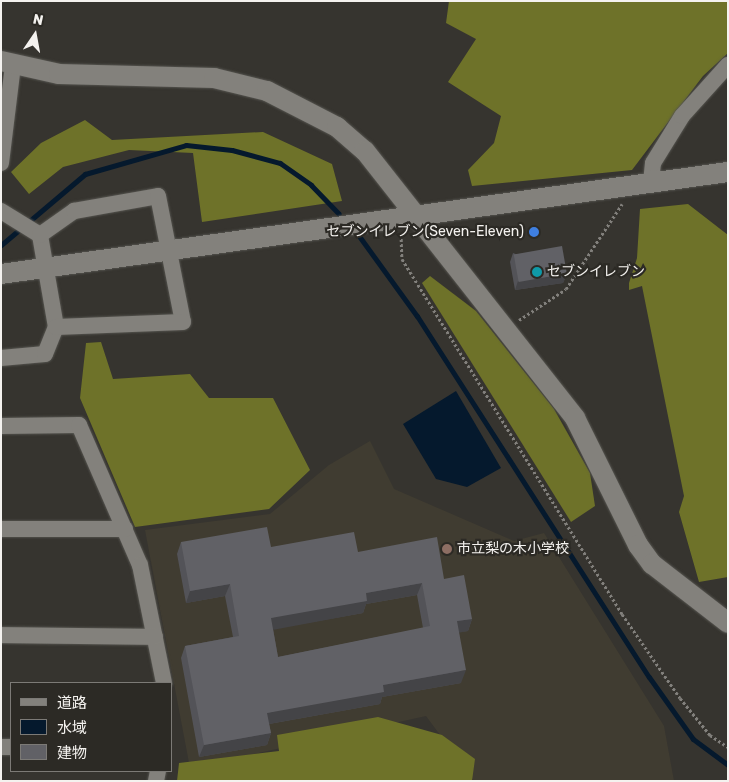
<!DOCTYPE html>
<html>
<head>
<meta charset="utf-8">
<style>
  body { margin:0 }
  #map { position:relative; width:729px; height:782px; overflow:hidden; background:#36342f; font-family:Rubik,"Noto Sans JP",sans-serif }
  div>[style] { position:absolute }
  [style*='--x'] { left:calc(var(--x)*1px); top:calc(var(--y)*1px); width:calc(var(--w)*1px); rotate:calc(var(--a)*1deg) }
  .built>* { inset:0; background:#403c31 }
  .forest>* { inset:0; background:#6e7229 }
  .water>* { inset:0; background:#05192d }
  .stream>* { height:5px; margin:-2.5px; padding:0 2.5px; transform-origin:2.5px; border-radius:2.5px; background:#05192d }
  .path>* { height:3px; margin-top:-1.5px; transform-origin:0; background:repeating-linear-gradient(90deg,#82807c 0 2.5px,transparent 0 5px) }
  .roads { filter:drop-shadow(0 0 1px #55544f) drop-shadow(0 0 1px #55544f) }
  .minor>* { height:16px; margin:-8px; padding:0 8px; transform-origin:8px; border-radius:8px; background:#83817c }
  .tertiary>* { height:20px; margin:-10px; padding:0 10px; transform-origin:10px; border-radius:10px; background:#83817c }
  .wall>* { inset:0; background:#535358 }
  .shaded-wall>* { inset:0; background:#444447 }
  .building>* { inset:0; background:#616166; transform-origin:0 0 }
  .dots>* { width:14px; height:14px; translate:-50% -50%; box-sizing:border-box; border:2px solid #2c2a25; border-radius:50% }
  span { translate:-50% -50%; white-space:nowrap; text-align:center; line-height:1.15; -webkit-text-stroke:4.5px #2c2a25; paint-order:stroke }
  .poi-label { font-size:14px; color:#f4f2ef }
  .right { translate:-100% -50%; text-align:right }
  .left { translate:0 -50%; text-align:left }
  .frame { position:absolute; inset:0; border:2px solid #f4f2ef; pointer-events:none }
  .legend { position:absolute; left:10px; top:682px; width:162px; height:90px; box-sizing:border-box; background:#2c2a25; border:1px solid #7c7a76; margin:0; padding:6px 9px; list-style:none; font-size:15px; color:#f4f2ef }
  .legend li { display:flex; align-items:center; gap:10px; height:25px }
  .legend b { width:25px; border:1px solid #7c7a76 }
  .north { position:absolute; left:10px; top:10px; width:50px; height:50px; -webkit-text-stroke:4px #2c2a25; paint-order:stroke; rotate:12deg; font-size:14px; font-weight:700; line-height:20px; text-align:center; color:#f4f2ef }
  .north::after { content:''; display:block; margin:auto; width:18px; height:22px; background:#f4f2ef; clip-path:polygon(50% 0,100% 100%,50% 72%,0 100%) }
</style>
</head>
<body>
<div id="map">
  <div class="built">
    <i style="clip-path:polygon(370px 441px,394px 489px,514px 541px,544px 533px,664px 726px,674px 781px,474px 781px,426px 716px,190px 768px,145px 530px,270px 514px,329px 465px)"></i>
  </div>
  <div class="forest">
    <i style="clip-path:polygon(449px 1px,728px 1px,728px 53px,703px 76px,632px 170px,472px 186px,468px 170px,494px 143px,501px 116px,448px 82px,476px 39px,446px 23px)"></i>
    <i style="clip-path:polygon(85px 120px,112px 140px,263px 132px,332px 164px,342px 201px,202px 222px,193px 153px,129px 150px,63px 167px,29px 194px,11px 172px,41px 143px)"></i>
    <i style="clip-path:polygon(688px 204px,728px 235px,728px 577px,699px 582px,679px 512px,684px 496px,642px 286px,629px 290px,629px 283px,637px 258px,640px 209px)"></i>
    <i style="clip-path:polygon(430px 276px,476px 311px,554px 409px,590px 473px,595px 506px,571px 522px,422px 283px)"></i>
    <i style="clip-path:polygon(101px 342px,113px 379px,190px 374px,209px 398px,273px 398px,310px 470px,269px 509px,135px 527px,80px 398px,86px 343px)"></i>
    <i style="clip-path:polygon(378px 717px,442px 735px,475px 759px,472px 781px,177px 781px,179px 763px,279px 751px,277px 735px)"></i>
  </div>
  <div class="water">
    <i style="clip-path:polygon(456px 391px,501px 468px,467px 487px,436px 479px,403px 424px)"></i>
  </div>
  <div class="stream">
    <i style="--x:359;--y:236;--w:99;--a:54.1"></i>
    <i style="--x:417;--y:316;--w:429;--a:57.3"></i>
    <i style="--x:649;--y:677;--w:76;--a:54.6"></i>
    <i style="--x:693;--y:739;--w:44;--a:36.6"></i>
    <i style="--x:1;--y:245;--w:110;--a:-40.2"></i>
    <i style="--x:85;--y:174;--w:105;--a:-16"></i>
    <i style="--x:186;--y:145;--w:46;--a:6.2"></i>
    <i style="--x:232;--y:150;--w:50;--a:15.2"></i>
    <i style="--x:280;--y:163;--w:38;--a:35"></i>
    <i style="--x:311;--y:185;--w:40;--a:46"></i>
  </div>
  <div class="path">
    <i style="--x:401;--y:234;--w:25;--a:88"></i>
    <i style="--x:402;--y:259;--w:418;--a:58.2"></i>
    <i style="--x:622;--y:614;--w:102;--a:55.4"></i>
    <i style="--x:680;--y:698;--w:48;--a:51"></i>
    <i style="--x:710;--y:735;--w:22;--a:34"></i>
    <i style="--x:519;--y:320;--w:56;--a:-33.4"></i>
    <i style="--x:566;--y:289;--w:102;--a:-56.6"></i>
  </div>
  <div class="roads">
    <div class="minor">
      <i style="--x:1;--y:163;--w:99;--a:-83"></i>
      <i style="--x:651;--y:182;--w:19;--a:-84"></i>
      <i style="--x:653;--y:163;--w:55;--a:-58.3"></i>
      <i style="--x:682;--y:116;--w:69;--a:-48"></i>
      <i style="--x:1;--y:211;--w:46;--a:31.6"></i>
      <i style="--x:1;--y:358;--w:44;--a:-5.2"></i>
      <i style="--x:45;--y:354;--w:29;--a:-68"></i>
      <i style="--x:56;--y:327;--w:93;--a:-99.9"></i>
      <i style="--x:40;--y:235;--w:42;--a:-35.2"></i>
      <i style="--x:74;--y:211;--w:85;--a:-10.1"></i>
      <i style="--x:158;--y:196;--w:128;--a:78.8"></i>
      <i style="--x:183;--y:322;--w:127;--a:177.7"></i>
      <i style="--x:1;--y:426;--w:78;--a:-0.7"></i>
      <i style="--x:79;--y:425;--w:153;--a:66.5"></i>
      <i style="--x:140;--y:565;--w:120;--a:78.5"></i>
      <i style="--x:1;--y:529;--w:124;--a:0"></i>
      <i style="--x:1;--y:635;--w:154;--a:0.7"></i>
      <i style="--x:1;--y:747;--w:10;--a:0"></i>
      <i style="--x:156;--y:781;--w:10;--a:-79"></i>
    </div>
    <div class="tertiary">
      <i style="--x:1;--y:61;--w:59;--a:12.6"></i>
      <i style="--x:59;--y:74;--w:155;--a:1.5"></i>
      <i style="--x:214;--y:78;--w:55;--a:13.8"></i>
      <i style="--x:267;--y:91;--w:79;--a:27.2"></i>
      <i style="--x:337;--y:127;--w:37;--a:41"></i>
      <i style="--x:365;--y:151;--w:340;--a:51.8"></i>
      <i style="--x:575;--y:418;--w:142;--a:63.6"></i>
      <i style="--x:638;--y:545;--w:24;--a:54"></i>
      <i style="--x:652;--y:564;--w:96;--a:37.8"></i>
      <i style="--x:1;--y:274;--w:734;--a:-7.99"></i>
    </div>
  </div>
  <div class="wall">
    <i style="clip-path:polygon(513px 253px,567px 274px,563px 283px,515px 290px,510px 262px)"></i>
    <i style="clip-path:polygon(evenodd,181px 542px,358px 552px,444px 579px,472px 619px,468px 631px,459px 632px,461px 683px,382px 697px,380px 704px,269px 724px,271px 733px,267px 745px,199px 757px,181px 658px,185px 646px,233px 637px,225px 596px,186px 603px,177px 554px,181px 542px,417px 595px,423px 628px,278px 657px,273px 629px,363px 613px,366px 604px,417px 595px)"></i>
  </div>
  <div class="shaded-wall">
    <i style="clip-path:polygon(567px 274px,563px 283px,515px 290px,518px 281px)"></i>
    <i style="clip-path:polygon(422px 583px,417px 595px,366px 604px,363px 613px,267px 631px,271px 618px,366px 593px)"></i>
    <i style="clip-path:polygon(230px 584px,225px 596px,186px 603px,190px 591px)"></i>
    <i style="clip-path:polygon(472px 619px,468px 631px,452px 634px,457px 621px)"></i>
    <i style="clip-path:polygon(466px 670px,461px 683px,382px 697px,380px 704px,263px 725px,267px 713px,383px 685px)"></i>
    <i style="clip-path:polygon(271px 733px,267px 745px,199px 757px,204px 745px)"></i>
  </div>
  <div class="building">
    <i style="left:562px;top:246px;width:28px;height:49px;rotate:80deg"></i>
    <i style="clip-path:polygon(evenodd,267px 527px,271px 547px,354px 532px,358px 552px,437px 537px,444px 579px,464px 575px,472px 619px,457px 621px,466px 670px,383px 685px,384px 692px,267px 713px,271px 733px,204px 745px,185px 646px,239px 636px,230px 584px,190px 591px,181px 542px,267px 527px,422px 583px,430px 626px,278px 657px,271px 618px,367px 601px,366px 593px,422px 583px)"></i>
  </div>
  <div class="dots">
    <i style="left:534px;top:232px;background:#3f7fe0"></i>
    <i style="left:537px;top:272px;background:#0f9aa8"></i>
    <i style="left:447px;top:549px;background:#8d6e63"></i>
  </div>
  <div class="poi-label">
    <span class="right" style="left:524px;top:232px">セブンイレブン(Seven-Eleven)</span>
    <span class="left" style="left:547px;top:272px">セブンイレブン</span>
    <span class="left" style="left:457px;top:549px">市立梨の木小学校</span>
  </div>
  <div class="frame"></div>
  <ul class="legend">
  <li><b style="height:6px;background:#83817c"></b>道路</li>
  <li><b style="height:14px;background:#05192d"></b>水域</li>
  <li><b style="height:14px;background:#616166"></b>建物</li>
  </ul>
  <div class="north">N</div>
</div>
</body>
</html>
